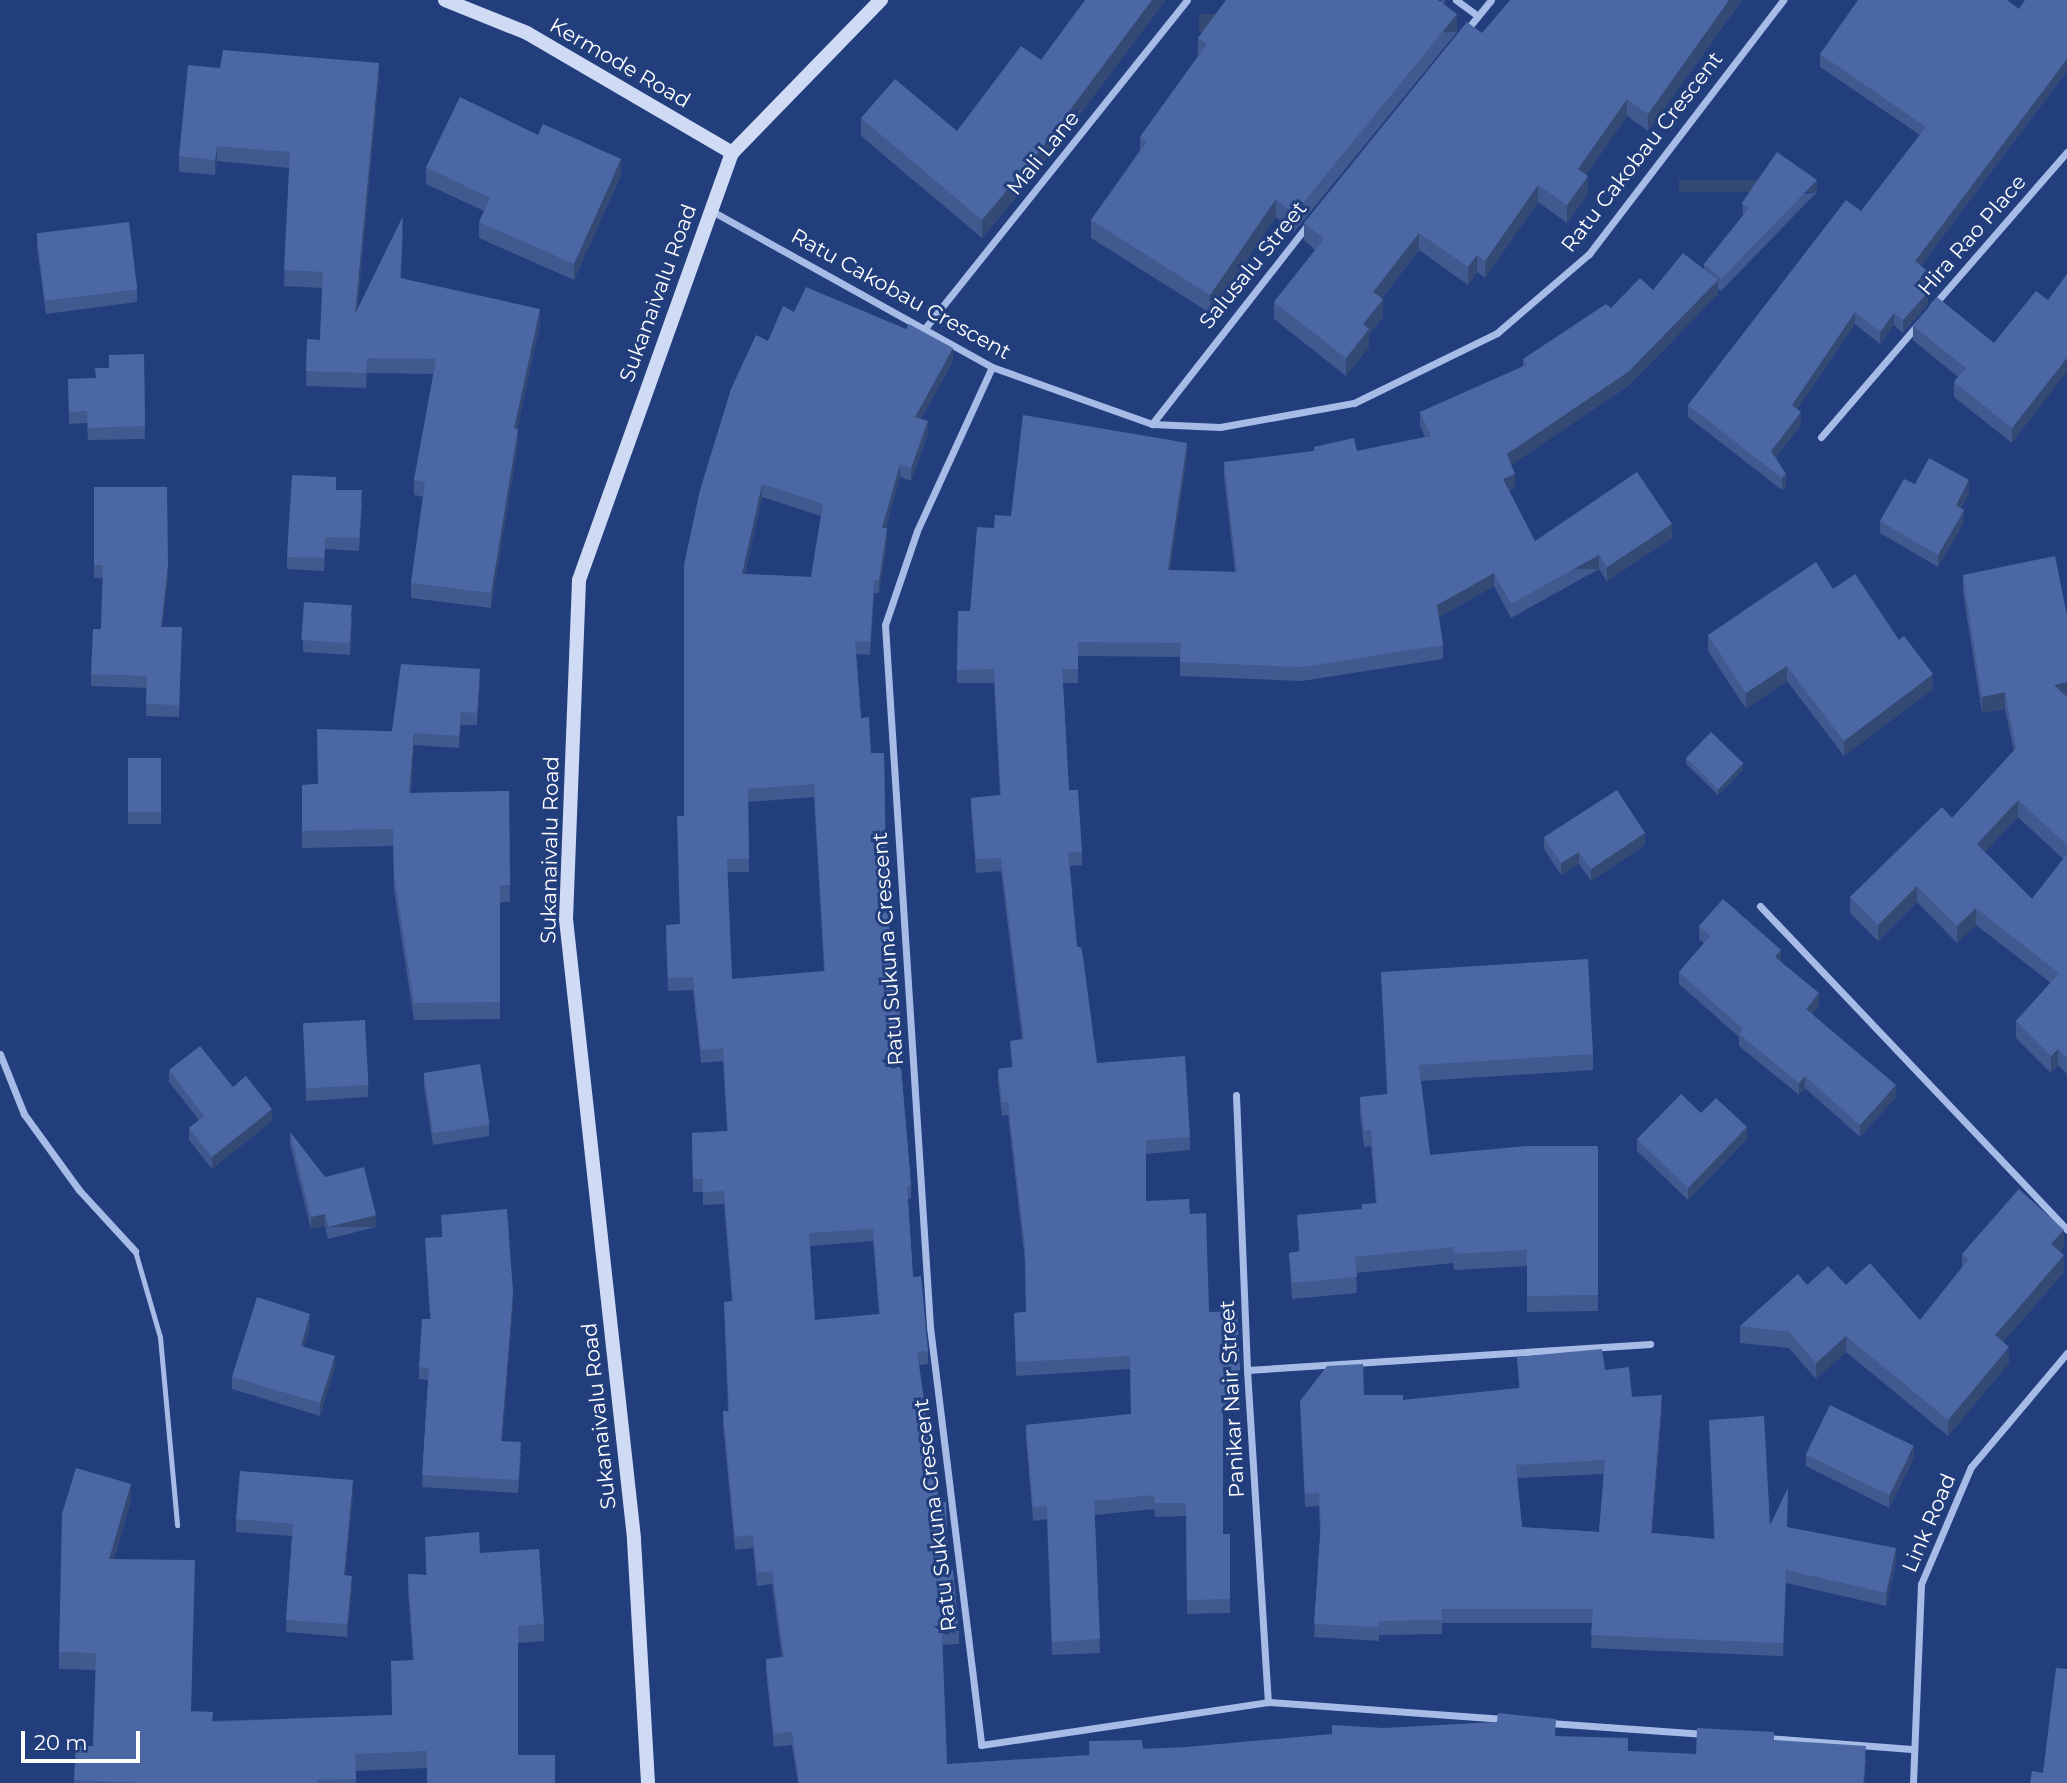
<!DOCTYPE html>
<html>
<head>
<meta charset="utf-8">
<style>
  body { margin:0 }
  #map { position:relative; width:2067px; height:1783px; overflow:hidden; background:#223e7c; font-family:Montserrat,sans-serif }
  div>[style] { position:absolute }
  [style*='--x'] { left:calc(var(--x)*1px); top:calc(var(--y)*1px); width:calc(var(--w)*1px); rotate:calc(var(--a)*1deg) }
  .lane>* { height:5px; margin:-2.5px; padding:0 2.5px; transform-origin:2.5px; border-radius:2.5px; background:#a6bbe6 }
  .street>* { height:7px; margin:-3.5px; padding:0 3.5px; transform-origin:3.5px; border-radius:3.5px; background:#a6bbe6 }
  .secondary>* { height:14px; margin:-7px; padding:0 7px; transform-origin:7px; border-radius:7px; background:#cfdbf5 }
  .wall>* { inset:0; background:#40598e; transform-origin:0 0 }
  .shaded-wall>* { inset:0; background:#344974; transform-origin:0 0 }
  .building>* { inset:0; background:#4b68a5; transform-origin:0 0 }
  span { translate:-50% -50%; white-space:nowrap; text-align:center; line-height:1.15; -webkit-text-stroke:6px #223e7c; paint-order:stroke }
  .street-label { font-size:21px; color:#fff }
  .scale { position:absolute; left:21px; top:1731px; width:119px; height:32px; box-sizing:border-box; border:4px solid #fff; border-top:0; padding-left:9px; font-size:21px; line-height:24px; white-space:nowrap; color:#fff; -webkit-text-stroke:5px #223e7c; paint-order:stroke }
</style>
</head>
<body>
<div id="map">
  <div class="lane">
    <i style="--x:135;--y:1251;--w:90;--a:73.8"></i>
    <i style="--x:160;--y:1337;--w:189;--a:84.8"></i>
  </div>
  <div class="street">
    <i style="--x:1456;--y:0;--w:27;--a:36"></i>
    <i style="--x:1465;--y:32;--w:41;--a:-50.9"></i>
    <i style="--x:710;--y:210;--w:323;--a:29.1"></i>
    <i style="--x:992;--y:367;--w:170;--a:19.6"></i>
    <i style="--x:1152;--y:424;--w:68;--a:2.5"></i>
    <i style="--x:1220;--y:427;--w:136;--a:-10.2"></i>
    <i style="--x:1354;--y:403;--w:159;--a:-26.1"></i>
    <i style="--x:1497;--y:333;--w:121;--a:-40.7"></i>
    <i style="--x:1589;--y:254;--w:320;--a:-52.6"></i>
    <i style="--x:1933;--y:306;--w:204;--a:-49"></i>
    <i style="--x:926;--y:327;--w:418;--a:-51.4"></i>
    <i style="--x:992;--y:367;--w:180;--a:114.6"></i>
    <i style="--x:917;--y:531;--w:99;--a:108.8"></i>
    <i style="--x:885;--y:625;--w:703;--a:86.33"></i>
    <i style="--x:930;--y:1327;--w:421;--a:83"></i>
    <i style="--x:981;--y:1745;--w:290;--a:-8.5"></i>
    <i style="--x:1268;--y:1702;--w:240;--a:4.1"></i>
    <i style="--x:1152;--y:424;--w:255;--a:-52"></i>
    <i style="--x:1821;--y:437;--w:150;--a:-49.3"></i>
    <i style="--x:1760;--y:906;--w:446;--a:46.5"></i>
    <i style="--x:0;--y:1054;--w:65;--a:68.2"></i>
    <i style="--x:24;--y:1114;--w:94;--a:54.1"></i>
    <i style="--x:79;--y:1190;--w:83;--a:47.4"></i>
    <i style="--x:1236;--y:1095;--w:275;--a:87.7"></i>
    <i style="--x:1247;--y:1370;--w:333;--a:86.4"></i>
    <i style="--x:1247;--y:1370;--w:404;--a:-3.7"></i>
    <i style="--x:1550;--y:1723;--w:155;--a:4.1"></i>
    <i style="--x:1766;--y:1738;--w:146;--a:4.3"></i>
    <i style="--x:1913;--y:1783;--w:199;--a:-87.7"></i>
    <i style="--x:1921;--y:1584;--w:127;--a:-66.9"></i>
    <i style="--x:1971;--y:1467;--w:149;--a:-49.9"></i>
  </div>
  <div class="secondary">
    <i style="--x:445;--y:0;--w:88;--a:21.9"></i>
    <i style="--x:527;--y:33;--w:238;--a:30.3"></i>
    <i style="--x:648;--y:1783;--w:245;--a:-93.3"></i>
    <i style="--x:634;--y:1538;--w:623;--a:-96.27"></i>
    <i style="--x:566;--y:919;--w:339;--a:-87.8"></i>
    <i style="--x:579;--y:580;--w:454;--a:-70.3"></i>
    <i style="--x:732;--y:153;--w:214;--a:-45.8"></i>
  </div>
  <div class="wall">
    <i style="clip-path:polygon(1445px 0,1444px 4px,1457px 32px,1294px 232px,1276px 217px,1210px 313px,1091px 238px,1091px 220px,1140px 150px,1140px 137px,1198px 56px,1198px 38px)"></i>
    <i style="clip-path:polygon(1742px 0,1648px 131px,1627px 116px,1586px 175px,1588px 194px,1567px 223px,1538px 202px,1485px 278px,1477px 272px,1468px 285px,1419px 250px,1382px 298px,1383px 317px,1369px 334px,1369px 347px,1346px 376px,1274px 319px,1274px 302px,1315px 250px,1304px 240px,1304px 223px,1482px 33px)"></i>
    <i style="clip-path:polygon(1820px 54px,2067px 71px,1920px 266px,1926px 283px,1922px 288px,1928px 304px,1903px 333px,1894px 325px,1880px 344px,1855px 324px,1797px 409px,1801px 425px,1776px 457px,1786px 486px,1782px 490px,1688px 417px,1688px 405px,1861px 211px,1920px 135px,1820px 67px)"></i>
    <i style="clip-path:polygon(220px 68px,379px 78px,357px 311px,403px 232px,401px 278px,540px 324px,517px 429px,518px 444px,491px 608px,411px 598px,411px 583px,423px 497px,414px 495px,414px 480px,434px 374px,367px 373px,366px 388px,306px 386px,307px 339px,320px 340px,322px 288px,284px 286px,289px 168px,217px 161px,215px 175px,179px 172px,179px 156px)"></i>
    <i style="clip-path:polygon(861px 118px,957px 131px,1034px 176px,982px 238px,861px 136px)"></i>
    <i style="clip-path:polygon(426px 167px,621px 175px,574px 280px,479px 238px,479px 222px,484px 211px,426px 184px)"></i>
    <i style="clip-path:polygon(1817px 192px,1721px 291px,1718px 289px,1718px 294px,1628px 386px,1511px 465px,1515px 488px,1509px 491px,1535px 541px,1672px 538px,1607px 581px,1599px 569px,1511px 618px,1494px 586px,1439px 617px,1443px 645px,1443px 659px,1302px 681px,1180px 676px,1180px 657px,1078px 656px,1078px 683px,1063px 683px,1069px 790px,1082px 852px,1082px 865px,1070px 866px,1077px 947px,1097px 1063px,1190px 1137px,1190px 1150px,1146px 1154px,1146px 1201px,1190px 1214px,1209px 1312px,1240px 1369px,1240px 1412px,1223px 1413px,1223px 1534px,1230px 1534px,1230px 1613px,1187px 1614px,1186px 1516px,1155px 1517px,1154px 1509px,1095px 1515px,1100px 1653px,1052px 1655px,1047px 1519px,1033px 1521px,1026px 1439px,1026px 1425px,1131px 1414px,1130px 1369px,1016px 1376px,1014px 1313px,1026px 1312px,1025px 1261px,1008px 1115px,1002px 1116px,998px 1083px,998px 1069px,1012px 1067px,1010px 1041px,1022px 1039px,1001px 871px,976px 873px,971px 811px,971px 798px,1000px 795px,994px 683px,957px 683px,957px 670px,970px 611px,994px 528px,1011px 516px,1187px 456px,1170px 570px,1235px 572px,1224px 476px,1224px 462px,1314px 451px,1314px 447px,1357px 451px,1425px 437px,1420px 426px,1420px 412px,1523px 366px,1523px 359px,1611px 308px,1653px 290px,1704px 270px,1704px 264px,1743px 216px,1742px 203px)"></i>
    <i style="clip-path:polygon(37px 235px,137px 290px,137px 302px,46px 314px,37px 247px)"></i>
    <i style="clip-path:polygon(2036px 291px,2012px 443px,1954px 397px,1954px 382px,1958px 377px,1913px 340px,1913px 326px,1994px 343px)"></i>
    <i style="clip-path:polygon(evenodd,794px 312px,953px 361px,921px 419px,928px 434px,911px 481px,900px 477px,886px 528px,887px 541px,879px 593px,874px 593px,870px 655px,856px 654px,861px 718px,871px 753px,884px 753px,886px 882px,883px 882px,902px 1032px,902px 1045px,899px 1045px,911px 1185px,911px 1198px,908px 1199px,913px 1277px,928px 1351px,928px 1364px,919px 1365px,948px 1570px,959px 1631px,959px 1644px,942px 1645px,947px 1764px,1089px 1755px,1089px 1741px,1143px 1749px,1556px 1736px,1628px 1751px,1696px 1754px,1774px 1740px,1866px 1759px,1864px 1783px,798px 1783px,792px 1745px,774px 1747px,766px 1672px,766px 1659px,782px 1657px,772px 1584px,757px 1586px,753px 1548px,735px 1550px,723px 1424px,723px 1411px,728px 1411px,724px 1302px,732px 1301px,724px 1204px,703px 1205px,703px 1192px,693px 1192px,692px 1133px,727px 1131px,723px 1061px,701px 1063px,693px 990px,668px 991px,666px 938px,680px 924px,684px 816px,768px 341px,794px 312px,762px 497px,821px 516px,811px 577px,745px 574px,762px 497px,794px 312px,814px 797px,824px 971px,732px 979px,727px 872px,749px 872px,748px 802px,814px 797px,794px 312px,873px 1241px,879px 1314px,815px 1320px,810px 1246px,873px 1241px)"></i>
    <i style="clip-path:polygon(144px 354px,145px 439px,88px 440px,87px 423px,69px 424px,68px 379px,96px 378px,109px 368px)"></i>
    <i style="clip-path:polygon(1915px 484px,1969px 493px,1961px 508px,1964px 522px,1938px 567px,1880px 533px,1880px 521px)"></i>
    <i style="clip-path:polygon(94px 487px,168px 577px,162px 627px,182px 627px,179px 717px,146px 716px,147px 688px,91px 686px,91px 674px,101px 629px,103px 578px,94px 578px)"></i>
    <i style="clip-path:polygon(336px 490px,362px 503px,359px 551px,325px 549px,324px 571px,287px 569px,287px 557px)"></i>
    <i style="clip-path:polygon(evenodd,1963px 575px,2067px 615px,2067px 1074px,2058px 1065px,2051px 1073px,2016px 1038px,2016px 1021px,2051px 983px,1976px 925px,1957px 943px,1917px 902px,1878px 941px,1850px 913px,1850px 897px,1952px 818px,2014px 751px,2005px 709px,1982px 713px,1963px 592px,1963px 575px,2018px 817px,2063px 859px,2032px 899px,1985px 852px,2018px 817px)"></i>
    <i style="clip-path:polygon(1833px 589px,1933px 689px,1844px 756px,1787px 681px,1746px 709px,1708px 651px,1708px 635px)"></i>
    <i style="clip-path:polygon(352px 617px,350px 655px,303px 652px,303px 640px)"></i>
    <i style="clip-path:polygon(480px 681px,477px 725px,461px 725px,459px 748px,414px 745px,411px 793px,509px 791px,510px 902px,500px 902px,500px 1019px,414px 1020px,394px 890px,393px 846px,302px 848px,302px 785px,318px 784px,392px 731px)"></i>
    <i style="left:161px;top:758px;width:66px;height:33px;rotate:90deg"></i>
    <i style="clip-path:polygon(1686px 758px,1743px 770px,1718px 795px,1686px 764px)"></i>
    <i style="clip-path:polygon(1544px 837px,1645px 845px,1591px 881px,1579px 864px,1561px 875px,1544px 849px)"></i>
    <i style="clip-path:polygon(1699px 926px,1781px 962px,1819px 1005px,1812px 1014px,1896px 1097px,1860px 1137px,1805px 1088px,1799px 1095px,1739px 1046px,1739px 1037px,1679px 984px,1679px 972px,1704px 943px,1699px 939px)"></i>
    <i style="clip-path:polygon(1381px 972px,1593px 1054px,1593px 1070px,1421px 1081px,1430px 1155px,1598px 1146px,1598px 1311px,1527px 1312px,1527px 1266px,1454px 1270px,1453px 1263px,1356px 1273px,1357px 1293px,1292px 1299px,1289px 1253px,1299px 1252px,1297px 1215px,1362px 1209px,1376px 1203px,1371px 1146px,1364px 1147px,1360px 1113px,1360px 1097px,1387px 1094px)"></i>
    <i style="clip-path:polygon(303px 1023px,368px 1085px,368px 1097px,306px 1101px)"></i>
    <i style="clip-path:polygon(169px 1070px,233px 1087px,272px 1121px,212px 1169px,189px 1140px,189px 1128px,199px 1120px,169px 1082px)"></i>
    <i style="clip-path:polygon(424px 1073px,489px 1124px,489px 1136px,433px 1145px,424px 1086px)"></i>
    <i style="clip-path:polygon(1701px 1113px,1747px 1139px,1688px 1200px,1637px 1151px,1637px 1139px)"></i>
    <i style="clip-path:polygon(290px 1132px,325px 1177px,376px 1227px,328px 1239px,325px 1226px,311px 1229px,290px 1144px)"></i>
    <i style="clip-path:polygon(441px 1215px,513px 1305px,502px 1441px,521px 1454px,518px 1493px,422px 1487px,428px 1380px,419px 1379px,419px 1367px,430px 1319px,425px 1238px,442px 1237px)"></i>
    <i style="clip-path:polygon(2064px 1246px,2060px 1251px,2064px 1272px,2003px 1342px,2009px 1363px,1948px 1436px,1846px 1352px,1816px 1379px,1789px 1348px,1740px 1343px,1740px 1326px,1807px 1285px,1846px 1285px,1920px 1320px,1962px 1267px,1962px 1254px)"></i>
    <i style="clip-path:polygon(310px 1326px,304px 1347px,335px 1368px,320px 1416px,232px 1389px,232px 1377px)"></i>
    <i style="clip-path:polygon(evenodd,1517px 1357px,1605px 1370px,1632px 1397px,1662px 1408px,1652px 1533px,1714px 1539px,1709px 1420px,1770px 1525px,1787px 1527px,1896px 1562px,1886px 1606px,1786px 1583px,1783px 1656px,1591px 1648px,1592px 1623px,1442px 1623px,1442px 1634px,1379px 1635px,1379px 1641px,1314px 1637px,1320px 1532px,1319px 1506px,1305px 1507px,1300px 1401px,1364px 1395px,1403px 1400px,1519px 1388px,1517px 1357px,1604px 1474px,1599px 1532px,1522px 1527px,1517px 1478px,1604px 1474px)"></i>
    <i style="clip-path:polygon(1806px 1454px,1914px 1458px,1889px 1508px,1806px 1466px)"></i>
    <i style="clip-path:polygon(353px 1492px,345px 1575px,352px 1588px,347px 1637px,286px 1632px,292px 1536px,236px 1532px,236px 1519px)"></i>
    <i style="clip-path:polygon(131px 1501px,114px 1559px,191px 1711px,213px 1721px,392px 1715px,413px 1660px,408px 1591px,408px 1574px,426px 1575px,425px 1537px,480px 1553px,544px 1624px,544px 1641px,518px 1643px,427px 1768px,355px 1771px,356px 1783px,74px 1783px,76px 1746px,93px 1746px,96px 1670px,59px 1669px,59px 1652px)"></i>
  </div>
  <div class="shaded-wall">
    <i style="clip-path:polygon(1152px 0,1166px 0,1034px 176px,982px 238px,982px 220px)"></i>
    <i style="clip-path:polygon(1729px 0,1742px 0,1648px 131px,1648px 114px)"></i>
    <i style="left:1457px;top:14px;width:18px;height:258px;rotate:90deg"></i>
    <i style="clip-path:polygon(2067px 59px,2067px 71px,1915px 274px,1915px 261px)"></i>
    <i style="clip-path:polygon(379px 63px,379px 78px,355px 330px,355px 314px)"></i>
    <i style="clip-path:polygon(1627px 99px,1627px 116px,1578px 187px,1578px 169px)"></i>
    <i style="clip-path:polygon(217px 146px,217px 161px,215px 175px,215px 160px)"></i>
    <i style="clip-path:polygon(621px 159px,621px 175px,574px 280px,574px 264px)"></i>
    <i style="clip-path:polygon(1588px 176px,1588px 194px,1567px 223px,1567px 205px)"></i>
    <i style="left:1817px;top:180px;width:12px;height:138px;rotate:90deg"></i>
    <i style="clip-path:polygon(1538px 185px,1538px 202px,1485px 278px,1485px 261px)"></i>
    <i style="clip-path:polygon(1276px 199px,1276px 217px,1210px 313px,1210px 295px)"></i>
    <i style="clip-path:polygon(1419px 233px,1419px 250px,1373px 309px,1373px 292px)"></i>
    <i style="clip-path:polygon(1477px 255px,1477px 272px,1468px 285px,1468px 267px)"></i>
    <i style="clip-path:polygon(1926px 270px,1926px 283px,1917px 295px,1917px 283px)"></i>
    <i style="clip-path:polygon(1718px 280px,1718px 294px,1628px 386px,1507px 468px,1507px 454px)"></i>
    <i style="clip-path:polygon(1928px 292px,1928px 304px,1903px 333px,1903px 320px)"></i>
    <i style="clip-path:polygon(1383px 299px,1383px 317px,1369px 334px,1369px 347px,1346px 376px,1346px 358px,1363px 324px)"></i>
    <i style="clip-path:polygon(540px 309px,540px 324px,514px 444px,514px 428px)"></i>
    <i style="clip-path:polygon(1855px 312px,1855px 324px,1792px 417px,1792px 405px)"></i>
    <i style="clip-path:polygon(1894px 313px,1894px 325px,1880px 344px,1880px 332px)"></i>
    <i style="clip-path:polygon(953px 348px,953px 361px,915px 430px,915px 417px)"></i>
    <i style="clip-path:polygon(2067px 358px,2067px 372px,2012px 443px,2012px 428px)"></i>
    <i style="clip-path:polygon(1801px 412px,1801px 425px,1771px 463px,1771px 451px)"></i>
    <i style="clip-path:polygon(928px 421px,928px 434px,911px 481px,911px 468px)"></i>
    <i style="clip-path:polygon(518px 429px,518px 444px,491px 608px,491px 593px)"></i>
    <i style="clip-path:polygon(1187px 443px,1187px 456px,1168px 583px,1168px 570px)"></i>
    <i style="clip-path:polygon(900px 464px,900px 477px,882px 541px,882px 528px)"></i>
    <i style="clip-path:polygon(1515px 474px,1515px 488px,1503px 493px,1503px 479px)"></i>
    <i style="clip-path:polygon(1786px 474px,1786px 486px,1782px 490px,1782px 478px)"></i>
    <i style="clip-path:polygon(1969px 480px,1969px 493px,1956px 518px,1956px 505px)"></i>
    <i style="clip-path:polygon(762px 484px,762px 497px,742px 587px,742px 574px)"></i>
    <i style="clip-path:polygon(1964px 510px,1964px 522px,1938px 567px,1938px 555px)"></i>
    <i style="clip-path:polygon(1672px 524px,1672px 538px,1607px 581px,1607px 567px)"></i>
    <i style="clip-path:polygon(887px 528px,887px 541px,879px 593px,879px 580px)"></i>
    <i style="left:1599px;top:555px;width:14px;height:101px;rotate:90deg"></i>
    <i style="clip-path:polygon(168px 565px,168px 577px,161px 639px,161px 627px)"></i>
    <i style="clip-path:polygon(1494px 573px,1494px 586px,1437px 618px,1437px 605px)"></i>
    <i style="clip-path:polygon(1787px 666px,1787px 681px,1746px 709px,1746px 693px)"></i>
    <i style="clip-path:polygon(480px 669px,480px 681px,477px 725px,477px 713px)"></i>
    <i style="clip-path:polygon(1933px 674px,1933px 689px,1844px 756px,1844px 741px)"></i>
    <i style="clip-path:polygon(2067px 682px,2067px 698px,2054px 685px)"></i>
    <i style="clip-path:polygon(2005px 692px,2005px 709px,1982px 713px,1982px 697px)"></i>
    <i style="clip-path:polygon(461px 712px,461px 725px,459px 748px,459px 736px)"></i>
    <i style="clip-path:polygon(414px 732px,414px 749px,409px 810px,409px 793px)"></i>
    <i style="clip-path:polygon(1743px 763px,1743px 770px,1718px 795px,1718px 789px)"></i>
    <i style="clip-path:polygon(2018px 800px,2018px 817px,1977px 860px,1977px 844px)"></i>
    <i style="clip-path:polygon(1645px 833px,1645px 845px,1591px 881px,1591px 869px)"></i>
    <i style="clip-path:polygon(1579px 852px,1579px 864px,1561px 875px,1561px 863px)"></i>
    <i style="clip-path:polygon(1917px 886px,1917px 902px,1878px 941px,1878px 925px)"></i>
    <i style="clip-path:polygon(1976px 908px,1976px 925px,1957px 943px,1957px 926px)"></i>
    <i style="clip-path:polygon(1781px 950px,1781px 962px,1775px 957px)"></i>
    <i style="clip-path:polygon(1819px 993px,1819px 1005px,1806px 1021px,1806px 1009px)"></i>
    <i style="clip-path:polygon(2058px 1049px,2058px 1065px,2051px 1073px,2051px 1056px)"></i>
    <i style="clip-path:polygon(1805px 1076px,1805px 1088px,1799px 1095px,1799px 1083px)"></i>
    <i style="clip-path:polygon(1896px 1085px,1896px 1097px,1860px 1137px,1860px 1125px)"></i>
    <i style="clip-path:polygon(272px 1109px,272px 1121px,212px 1169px,212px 1157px)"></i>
    <i style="clip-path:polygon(1747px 1127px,1747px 1139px,1688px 1200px,1688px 1188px)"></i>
    <i style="clip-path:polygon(325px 1214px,325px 1226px,311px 1229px,311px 1217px)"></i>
    <i style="left:376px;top:1215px;width:12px;height:49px;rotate:90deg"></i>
    <i style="clip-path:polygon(2064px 1230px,2064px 1246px,2051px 1260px,2051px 1244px)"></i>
    <i style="clip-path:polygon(2064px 1255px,2064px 1272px,1995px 1351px,1995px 1335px)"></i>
    <i style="clip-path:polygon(513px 1292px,513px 1305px,501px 1453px,501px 1441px)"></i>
    <i style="clip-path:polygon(310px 1314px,310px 1326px,301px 1358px,301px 1346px)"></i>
    <i style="clip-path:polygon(1846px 1336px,1846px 1352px,1816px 1379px,1816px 1363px)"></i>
    <i style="clip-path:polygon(2009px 1347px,2009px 1363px,1948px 1436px,1948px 1420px)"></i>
    <i style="clip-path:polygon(335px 1356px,335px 1368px,320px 1416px,320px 1403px)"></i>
    <i style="clip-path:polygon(1662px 1395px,1662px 1408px,1651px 1547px,1651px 1533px)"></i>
    <i style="clip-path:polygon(1914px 1446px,1914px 1458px,1889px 1508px,1889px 1496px)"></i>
    <i style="clip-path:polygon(353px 1480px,353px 1492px,344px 1588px,344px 1575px)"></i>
    <i style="clip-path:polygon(131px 1484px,131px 1501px,109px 1575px,109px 1559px)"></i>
    <i style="clip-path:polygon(1896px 1548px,1896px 1562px,1886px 1606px,1886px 1593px)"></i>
    <i style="clip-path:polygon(352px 1576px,352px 1588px,347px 1637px,347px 1624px)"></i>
  </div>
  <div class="building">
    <i style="clip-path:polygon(1085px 0,1152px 0,1034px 158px,982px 220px,861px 118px,895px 79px,957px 131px,1021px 46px,1041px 60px)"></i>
    <i style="clip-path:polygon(1226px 0,1438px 0,1457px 14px,1294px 214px,1276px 199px,1210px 295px,1091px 220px,1147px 142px,1140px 137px,1207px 44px,1198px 38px)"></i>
    <i style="clip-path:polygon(1510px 0,1729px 0,1648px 114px,1627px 99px,1578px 169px,1588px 176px,1567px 205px,1538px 185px,1485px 261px,1477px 255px,1468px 267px,1419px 233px,1373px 292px,1383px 299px,1363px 324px,1369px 329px,1346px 358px,1274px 302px,1324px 239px,1304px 223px,1467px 22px,1482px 33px)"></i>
    <i style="clip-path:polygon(1858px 0,2007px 0,2019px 9px,2025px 0,2067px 0,2067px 59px,1915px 261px,1926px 270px,1917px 283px,1928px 292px,1903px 320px,1894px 313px,1880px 332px,1855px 312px,1792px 405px,1801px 412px,1771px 451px,1786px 474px,1782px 478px,1688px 405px,1846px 200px,1861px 211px,1926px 127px,1820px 54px)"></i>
    <i style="clip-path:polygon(223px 50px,379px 63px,355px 314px,403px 216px,400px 278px,540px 309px,514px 428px,518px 429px,491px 593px,411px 583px,425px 482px,414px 480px,436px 359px,367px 358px,366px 373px,306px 371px,307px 339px,320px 340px,323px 272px,284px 270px,290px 152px,217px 146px,215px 160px,179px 156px,188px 65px,220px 68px)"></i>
    <i style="clip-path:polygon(460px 97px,538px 135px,543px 124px,621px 159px,574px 264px,479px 222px,490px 198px,426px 167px)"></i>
    <i style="clip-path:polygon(1777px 152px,1817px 180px,1721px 279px,1704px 264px,1749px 208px,1742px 203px)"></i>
    <i style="left:129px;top:222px;width:68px;height:93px;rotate:83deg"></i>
    <i style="clip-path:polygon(1683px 253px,1718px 280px,1628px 372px,1507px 454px,1515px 474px,1503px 479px,1535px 541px,1637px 472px,1672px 524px,1607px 567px,1599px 555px,1511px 604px,1494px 573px,1437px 605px,1443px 645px,1302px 667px,1180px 662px,1181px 643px,1078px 642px,1078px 669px,1062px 669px,1069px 790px,1078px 790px,1082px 852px,1068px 853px,1077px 947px,1081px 947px,1083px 957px,1097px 1063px,1185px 1056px,1190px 1137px,1146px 1140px,1146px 1201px,1189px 1199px,1190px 1214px,1206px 1213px,1209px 1312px,1237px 1311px,1240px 1369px,1240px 1398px,1223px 1399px,1223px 1534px,1230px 1534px,1230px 1599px,1187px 1600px,1186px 1503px,1155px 1503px,1154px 1495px,1094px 1501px,1100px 1639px,1052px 1642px,1047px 1506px,1033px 1507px,1026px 1425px,1131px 1414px,1130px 1356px,1016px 1362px,1014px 1313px,1026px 1312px,1025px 1247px,1008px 1102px,1002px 1102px,998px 1069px,1013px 1067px,1010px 1041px,1024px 1039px,1001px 858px,976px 859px,971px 798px,1001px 795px,994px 669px,957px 670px,958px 611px,970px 611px,977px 527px,994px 528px,995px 515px,1011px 516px,1023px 415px,1187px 443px,1168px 570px,1237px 572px,1224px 462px,1315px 451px,1314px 447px,1354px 438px,1357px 451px,1431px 436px,1420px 412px,1527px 365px,1523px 359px,1606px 304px,1611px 308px,1640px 278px,1653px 290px)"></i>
    <i style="clip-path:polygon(2067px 274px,2067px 358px,2012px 428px,1954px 382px,1966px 368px,1913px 326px,1937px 297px,1994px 343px,2036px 291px,2048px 300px)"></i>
    <i style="clip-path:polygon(evenodd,806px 287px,906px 329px,909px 324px,953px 348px,915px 417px,928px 421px,911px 468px,900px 464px,882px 528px,887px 528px,879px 580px,874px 580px,870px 642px,855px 641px,861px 718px,869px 717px,871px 753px,884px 753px,886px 869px,882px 869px,902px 1032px,898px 1032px,911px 1185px,907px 1186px,913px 1277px,921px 1276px,928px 1351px,917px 1352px,939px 1502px,946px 1502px,948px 1570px,953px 1570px,959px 1631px,942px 1632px,947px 1764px,1090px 1755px,1089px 1741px,1142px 1740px,1143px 1749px,1186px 1747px,1332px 1734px,1332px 1725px,1383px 1728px,1497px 1722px,1498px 1713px,1556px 1719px,1555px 1736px,1628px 1738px,1628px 1751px,1696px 1754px,1697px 1728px,1774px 1732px,1774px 1740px,1866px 1746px,1863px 1783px,799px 1783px,792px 1732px,774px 1734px,766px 1659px,784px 1657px,772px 1571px,757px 1573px,753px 1535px,735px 1537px,723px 1411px,729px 1411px,724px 1302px,733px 1301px,724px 1191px,703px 1192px,703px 1179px,693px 1179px,692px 1133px,728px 1131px,723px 1048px,701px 1050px,693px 977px,668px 978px,666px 925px,680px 924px,677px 816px,684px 816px,684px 565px,700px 490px,731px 389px,756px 335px,768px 341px,783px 306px,794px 312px,806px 287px,762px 484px,823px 504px,811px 577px,742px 574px,762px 484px,806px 287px,814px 784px,825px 971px,732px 979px,727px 859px,749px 859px,748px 789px,814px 784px,806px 287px,873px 1229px,880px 1314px,815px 1320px,809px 1233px,873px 1229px)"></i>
    <i style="clip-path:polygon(144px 354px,145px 426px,88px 428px,87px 411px,69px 412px,68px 379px,96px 378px,95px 368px,109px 368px,109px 355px)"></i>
    <i style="clip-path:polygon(1929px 458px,1969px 480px,1956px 505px,1964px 510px,1938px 555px,1880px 521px,1904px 479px,1915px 484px)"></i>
    <i style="clip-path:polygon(292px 475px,336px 477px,336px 490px,362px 490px,359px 538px,325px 537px,324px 558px,287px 557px)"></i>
    <i style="clip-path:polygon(94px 487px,167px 487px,168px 565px,161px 627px,182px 627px,179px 705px,146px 704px,147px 676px,91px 674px,93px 629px,101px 629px,103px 565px,94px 565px)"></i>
    <i style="clip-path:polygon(2055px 556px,2067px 615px,2067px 682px,2054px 685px,2067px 697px,2067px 845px,2018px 800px,1977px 844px,2032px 899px,2067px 854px,2067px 1058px,2058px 1049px,2051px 1056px,2016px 1021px,2059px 973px,1976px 908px,1957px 926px,1917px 886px,1878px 925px,1850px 897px,1942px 807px,1952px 818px,2016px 748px,2005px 692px,1982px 697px,1963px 575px)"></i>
    <i style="clip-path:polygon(1816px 562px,1833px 589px,1855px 574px,1899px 640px,1904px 636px,1933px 674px,1844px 741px,1787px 666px,1746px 693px,1708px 635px)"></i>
    <i style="left:304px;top:602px;width:48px;height:38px;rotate:4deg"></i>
    <i style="clip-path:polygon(401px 664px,480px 669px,477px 713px,461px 712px,459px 736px,414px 733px,414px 732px,392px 731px)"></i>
    <i style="clip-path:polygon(317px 729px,414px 732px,409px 793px,509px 791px,510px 885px,500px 885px,500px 1002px,414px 1003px,394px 873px,393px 829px,302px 831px,302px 785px,318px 784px)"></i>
    <i style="left:1711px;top:732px;width:45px;height:36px;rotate:44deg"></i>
    <i style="left:161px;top:758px;width:54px;height:33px;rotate:90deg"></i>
    <i style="clip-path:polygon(1617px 790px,1645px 833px,1591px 869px,1579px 852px,1561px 863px,1544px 837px)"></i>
    <i style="clip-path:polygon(1723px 899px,1781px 950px,1775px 957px,1819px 993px,1806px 1009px,1896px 1085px,1860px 1125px,1805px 1076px,1799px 1083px,1739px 1034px,1743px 1029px,1679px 972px,1710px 936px,1699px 926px)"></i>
    <i style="clip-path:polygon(1588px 959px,1593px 1054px,1419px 1065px,1430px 1155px,1527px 1146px,1598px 1146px,1598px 1295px,1527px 1296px,1527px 1250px,1454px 1254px,1453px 1247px,1355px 1257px,1357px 1277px,1292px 1283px,1289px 1253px,1300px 1251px,1297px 1215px,1362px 1209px,1362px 1204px,1377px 1203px,1371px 1130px,1364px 1131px,1360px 1097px,1388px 1094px,1381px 972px)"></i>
    <i style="left:365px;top:1020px;width:65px;height:62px;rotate:87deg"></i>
    <i style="clip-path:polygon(200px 1046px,233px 1087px,246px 1076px,272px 1109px,212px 1157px,189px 1128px,204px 1116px,169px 1070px)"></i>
    <i style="left:480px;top:1064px;width:61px;height:57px;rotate:81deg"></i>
    <i style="clip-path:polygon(1681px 1094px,1701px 1113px,1716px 1098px,1747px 1127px,1688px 1188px,1637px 1139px)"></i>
    <i style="clip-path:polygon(290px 1132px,325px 1177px,364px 1167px,376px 1215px,328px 1227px,325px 1214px,311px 1217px)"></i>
    <i style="clip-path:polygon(2019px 1189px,2064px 1230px,2051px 1244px,2064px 1255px,1995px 1335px,2009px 1347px,1948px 1420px,1846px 1336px,1816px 1363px,1789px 1332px,1740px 1326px,1798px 1274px,1807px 1285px,1828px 1266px,1846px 1285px,1870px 1263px,1920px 1320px,1969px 1259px,1962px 1254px)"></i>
    <i style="clip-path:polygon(507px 1209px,513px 1292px,501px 1441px,521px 1442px,518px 1480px,422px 1475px,429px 1368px,419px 1367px,422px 1319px,431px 1319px,425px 1238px,443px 1237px,441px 1215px)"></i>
    <i style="clip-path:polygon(257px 1297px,310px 1314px,301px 1346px,335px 1356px,320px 1403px,232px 1377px)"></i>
    <i style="clip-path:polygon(evenodd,1602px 1349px,1605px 1370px,1629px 1367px,1632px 1397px,1662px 1395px,1651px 1533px,1715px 1539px,1709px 1420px,1764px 1416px,1770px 1525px,1788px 1488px,1787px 1527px,1896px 1548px,1886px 1593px,1786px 1570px,1783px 1643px,1591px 1635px,1593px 1609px,1442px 1609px,1442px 1620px,1379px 1621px,1379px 1627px,1314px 1624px,1321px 1525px,1319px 1493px,1305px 1494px,1300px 1401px,1327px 1366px,1363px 1364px,1364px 1395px,1403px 1395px,1403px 1400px,1520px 1388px,1517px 1357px,1602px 1349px,1605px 1460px,1599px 1532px,1522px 1527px,1516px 1465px,1605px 1460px)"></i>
    <i style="left:1830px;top:1405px;width:93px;height:55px;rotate:26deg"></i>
    <i style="clip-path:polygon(76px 1468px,131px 1484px,109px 1559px,195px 1560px,191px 1711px,213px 1712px,212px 1722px,392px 1715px,391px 1661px,414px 1660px,408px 1574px,427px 1575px,425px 1537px,479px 1532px,480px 1553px,539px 1549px,544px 1624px,518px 1626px,518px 1755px,555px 1755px,555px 1783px,427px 1783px,427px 1751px,355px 1754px,356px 1779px,317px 1780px,317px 1783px,146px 1783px,74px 1780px,76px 1746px,93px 1746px,96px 1653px,59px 1652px,62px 1514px)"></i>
    <i style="clip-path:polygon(240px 1471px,353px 1480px,344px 1575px,352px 1576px,347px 1624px,286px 1620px,293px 1524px,236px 1519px)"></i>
    <i style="clip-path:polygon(2056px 1668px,2067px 1669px,2067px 1783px,2030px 1783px,2032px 1771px,2043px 1773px)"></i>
  </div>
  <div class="street-label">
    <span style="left:620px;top:63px;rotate:30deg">Kermode Road</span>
    <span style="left:1642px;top:152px;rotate:-52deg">Ratu Cakobau Crescent</span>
    <span style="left:1043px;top:153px;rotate:-51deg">Mali Lane</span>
    <span style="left:1972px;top:235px;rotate:-49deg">Hira Rao Place</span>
    <span style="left:1253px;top:265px;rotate:-51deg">Salusalu Street</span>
    <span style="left:658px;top:293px;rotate:-70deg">Sukanaivalu Road</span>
    <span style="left:901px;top:294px;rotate:29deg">Ratu Cakobau Crescent</span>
    <span style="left:550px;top:850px;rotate:-89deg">Sukanaivalu Road</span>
    <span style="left:888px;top:949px;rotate:-94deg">Ratu Sukuna Crescent</span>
    <span style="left:1232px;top:1399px;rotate:-93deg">Panikar Nair Street</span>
    <span style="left:599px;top:1416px;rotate:-96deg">Sukanaivalu Road</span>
    <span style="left:935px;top:1515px;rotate:-97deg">Ratu Sukuna Crescent</span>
    <span style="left:1929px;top:1523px;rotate:-67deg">Link Road</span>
  </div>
  <div class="scale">20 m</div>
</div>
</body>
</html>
